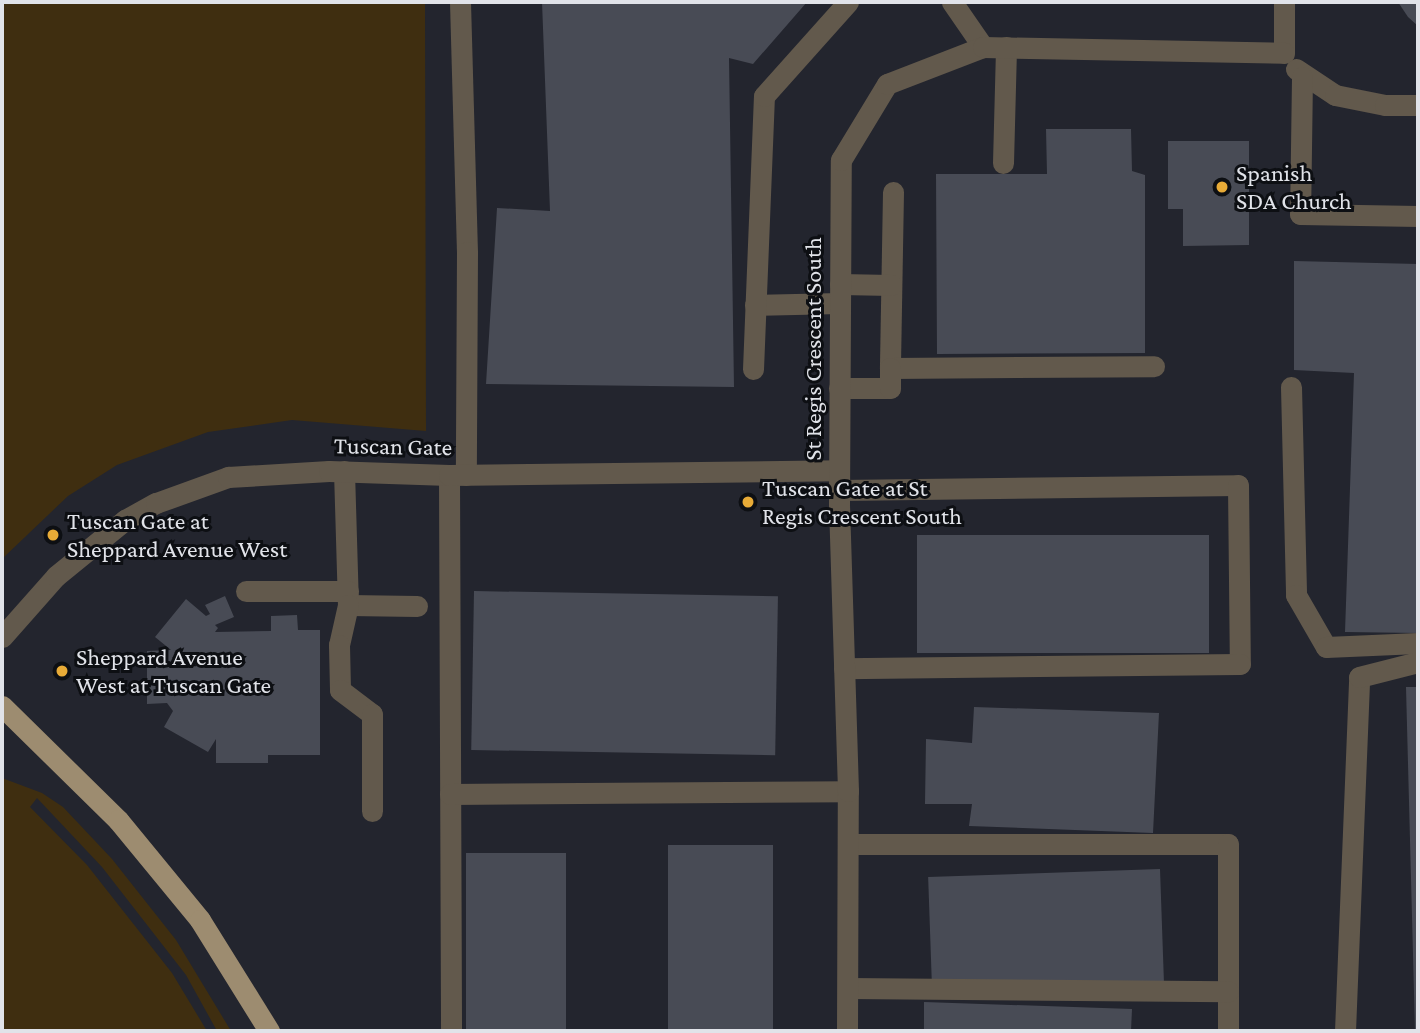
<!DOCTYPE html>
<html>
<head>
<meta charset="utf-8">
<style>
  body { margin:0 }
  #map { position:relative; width:1420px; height:1033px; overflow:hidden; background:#23252e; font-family:"Crimson Pro",serif }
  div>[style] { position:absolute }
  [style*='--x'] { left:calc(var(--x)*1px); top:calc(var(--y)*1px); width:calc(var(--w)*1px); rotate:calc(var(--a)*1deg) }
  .green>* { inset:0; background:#3f2e10 }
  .building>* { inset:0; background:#484b55; transform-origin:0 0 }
  .minor>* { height:21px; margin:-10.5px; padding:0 10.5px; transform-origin:10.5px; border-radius:10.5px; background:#62594c }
  .major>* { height:21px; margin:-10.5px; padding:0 10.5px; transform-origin:10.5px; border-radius:10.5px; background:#9d8c70 }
  .dots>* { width:19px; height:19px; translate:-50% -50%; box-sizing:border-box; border:4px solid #0d0f13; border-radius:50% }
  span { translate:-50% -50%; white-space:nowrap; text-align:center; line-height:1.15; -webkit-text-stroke:6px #0d0f13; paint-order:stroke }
  .poi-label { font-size:24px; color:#e1e3e9 }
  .left { translate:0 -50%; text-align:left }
  .street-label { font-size:24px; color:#e1e3e9 }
  .frame { position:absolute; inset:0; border:4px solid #e1e3e9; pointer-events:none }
</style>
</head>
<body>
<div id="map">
  <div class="green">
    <i style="clip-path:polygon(2px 2px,425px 2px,426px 431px,292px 420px,208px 432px,117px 465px,68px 496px,2px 559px)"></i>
    <i style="clip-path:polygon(2px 778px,42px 793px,63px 807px,112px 859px,176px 940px,231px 1031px,217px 1031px,186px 975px,102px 867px,37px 798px,30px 807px,87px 865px,172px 973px,207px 1031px,2px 1031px)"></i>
  </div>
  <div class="building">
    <i style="clip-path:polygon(542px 2px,807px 2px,753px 64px,729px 58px,734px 387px,486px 384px,497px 208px,550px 211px)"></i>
    <i style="clip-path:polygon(1398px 2px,1418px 2px,1418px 26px,1408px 17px)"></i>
    <i style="clip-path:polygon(1046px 129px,1131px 129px,1132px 171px,1145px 175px,1145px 353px,937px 354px,936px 174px,1047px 174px)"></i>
    <i style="clip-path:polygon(1168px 141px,1249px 141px,1249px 245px,1183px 246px,1183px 209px,1168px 209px)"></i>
    <i style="clip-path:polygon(1294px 261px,1418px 264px,1418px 633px,1345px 632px,1354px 373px,1294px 370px)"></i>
    <i style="left:917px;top:535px;width:292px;height:118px"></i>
    <i style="left:474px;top:591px;width:304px;height:159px;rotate:1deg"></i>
    <i style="clip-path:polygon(225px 596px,234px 617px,215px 625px,218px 628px,215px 632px,271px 631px,271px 616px,297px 615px,298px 630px,320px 630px,320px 755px,268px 755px,268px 763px,216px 763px,216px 739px,208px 752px,164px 727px,173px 711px,167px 703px,147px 704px,147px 651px,171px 650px,155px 637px,186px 599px,206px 616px,210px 614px,205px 605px)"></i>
    <i style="clip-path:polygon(1406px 687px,1418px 687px,1418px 1031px,1415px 1031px)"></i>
    <i style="clip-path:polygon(974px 707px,1159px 713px,1153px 833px,969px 826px,972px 804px,925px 804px,926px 739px,972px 743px)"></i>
    <i style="left:773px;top:845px;width:186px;height:105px;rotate:90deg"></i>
    <i style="left:566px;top:853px;width:178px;height:100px;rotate:90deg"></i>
    <i style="left:1160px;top:869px;width:112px;height:232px;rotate:88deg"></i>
    <i style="clip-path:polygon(924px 1002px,1132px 1009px,1131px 1031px,924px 1031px)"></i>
  </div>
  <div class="minor">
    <i style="--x:460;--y:2;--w:250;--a:88.4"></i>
    <i style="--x:467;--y:252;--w:223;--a:90.3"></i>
    <i style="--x:952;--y:2;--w:55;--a:55.4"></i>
    <i style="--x:1284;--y:2;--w:51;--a:90"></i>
    <i style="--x:1296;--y:69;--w:47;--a:33.7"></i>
    <i style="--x:1335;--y:95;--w:51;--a:11.3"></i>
    <i style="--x:1385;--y:105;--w:33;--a:0"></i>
    <i style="--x:1302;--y:77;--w:137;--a:90.8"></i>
    <i style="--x:1300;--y:214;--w:118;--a:1"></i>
    <i style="--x:1003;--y:163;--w:116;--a:-88.5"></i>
    <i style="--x:893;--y:192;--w:176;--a:91"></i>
    <i style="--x:890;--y:368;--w:264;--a:-0.4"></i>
    <i style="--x:840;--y:284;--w:51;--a:1.1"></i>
    <i style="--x:755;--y:305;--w:85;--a:-1.3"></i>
    <i style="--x:753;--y:369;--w:273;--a:-87.7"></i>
    <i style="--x:764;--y:96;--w:126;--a:-48.2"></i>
    <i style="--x:1291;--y:387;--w:208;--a:88.6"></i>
    <i style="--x:1296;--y:595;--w:60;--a:60"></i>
    <i style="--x:1326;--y:647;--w:92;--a:-2.5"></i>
    <i style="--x:839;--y:388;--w:51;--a:0"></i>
    <i style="--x:890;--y:388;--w:20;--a:-90"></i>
    <i style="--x:344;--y:471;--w:134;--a:88.3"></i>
    <i style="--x:348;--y:605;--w:69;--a:0.8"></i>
    <i style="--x:449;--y:475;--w:556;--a:89.79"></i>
    <i style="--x:839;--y:490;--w:399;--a:-0.7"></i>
    <i style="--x:1238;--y:485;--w:179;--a:89.4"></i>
    <i style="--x:1240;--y:664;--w:396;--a:179.4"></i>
    <i style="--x:246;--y:591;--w:102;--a:0"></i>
    <i style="--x:348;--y:605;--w:41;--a:102.7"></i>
    <i style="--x:339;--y:645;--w:45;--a:88.7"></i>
    <i style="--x:340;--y:690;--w:40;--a:37"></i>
    <i style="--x:372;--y:714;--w:97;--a:90"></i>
    <i style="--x:2;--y:637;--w:81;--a:-48.5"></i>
    <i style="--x:56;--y:576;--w:89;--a:-39.1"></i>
    <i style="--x:125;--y:520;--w:35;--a:-29"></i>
    <i style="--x:156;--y:503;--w:77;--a:-19.9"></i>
    <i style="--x:228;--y:477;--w:101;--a:-3.4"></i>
    <i style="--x:329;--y:471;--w:120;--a:1.9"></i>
    <i style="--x:449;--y:475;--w:390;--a:-0.7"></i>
    <i style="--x:450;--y:794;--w:398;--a:-0.4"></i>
    <i style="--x:848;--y:844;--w:380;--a:0"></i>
    <i style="--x:1228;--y:844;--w:187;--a:90"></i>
    <i style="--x:848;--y:988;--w:380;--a:0.5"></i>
    <i style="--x:847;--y:1031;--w:240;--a:-89.8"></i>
    <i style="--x:848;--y:791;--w:287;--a:-91.8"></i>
    <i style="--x:839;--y:504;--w:344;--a:-89.7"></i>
    <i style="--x:841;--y:160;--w:89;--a:-58.8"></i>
    <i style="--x:887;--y:84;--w:103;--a:-21.1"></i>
    <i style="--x:983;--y:47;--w:301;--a:1.1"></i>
    <i style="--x:1345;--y:1031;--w:354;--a:-87.7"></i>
    <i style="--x:1359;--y:677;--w:61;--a:-14.3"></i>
  </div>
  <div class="major">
    <i style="--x:2;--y:706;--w:163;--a:44.5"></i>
    <i style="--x:118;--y:820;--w:129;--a:50.6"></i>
    <i style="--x:200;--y:920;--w:131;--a:58.1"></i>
  </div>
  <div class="dots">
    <i style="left:1222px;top:187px;background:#e8ab37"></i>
    <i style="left:748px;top:502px;background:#e8ab37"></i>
    <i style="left:53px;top:535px;background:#e8ab37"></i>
    <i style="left:62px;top:671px;background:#e8ab37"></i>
  </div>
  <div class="poi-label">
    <span class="left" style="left:1236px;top:187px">Spanish<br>SDA Church</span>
    <span class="left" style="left:762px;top:502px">Tuscan Gate at St<br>Regis Crescent South</span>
    <span class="left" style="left:67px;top:535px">Tuscan Gate at<br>Sheppard Avenue West</span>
    <span class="left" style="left:76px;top:671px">Sheppard Avenue<br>West at Tuscan Gate</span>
  </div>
  <div class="street-label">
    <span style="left:813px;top:349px;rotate:-90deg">St Regis Crescent South</span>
    <span style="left:393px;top:446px;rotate:1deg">Tuscan Gate</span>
  </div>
  <div class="frame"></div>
</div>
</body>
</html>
